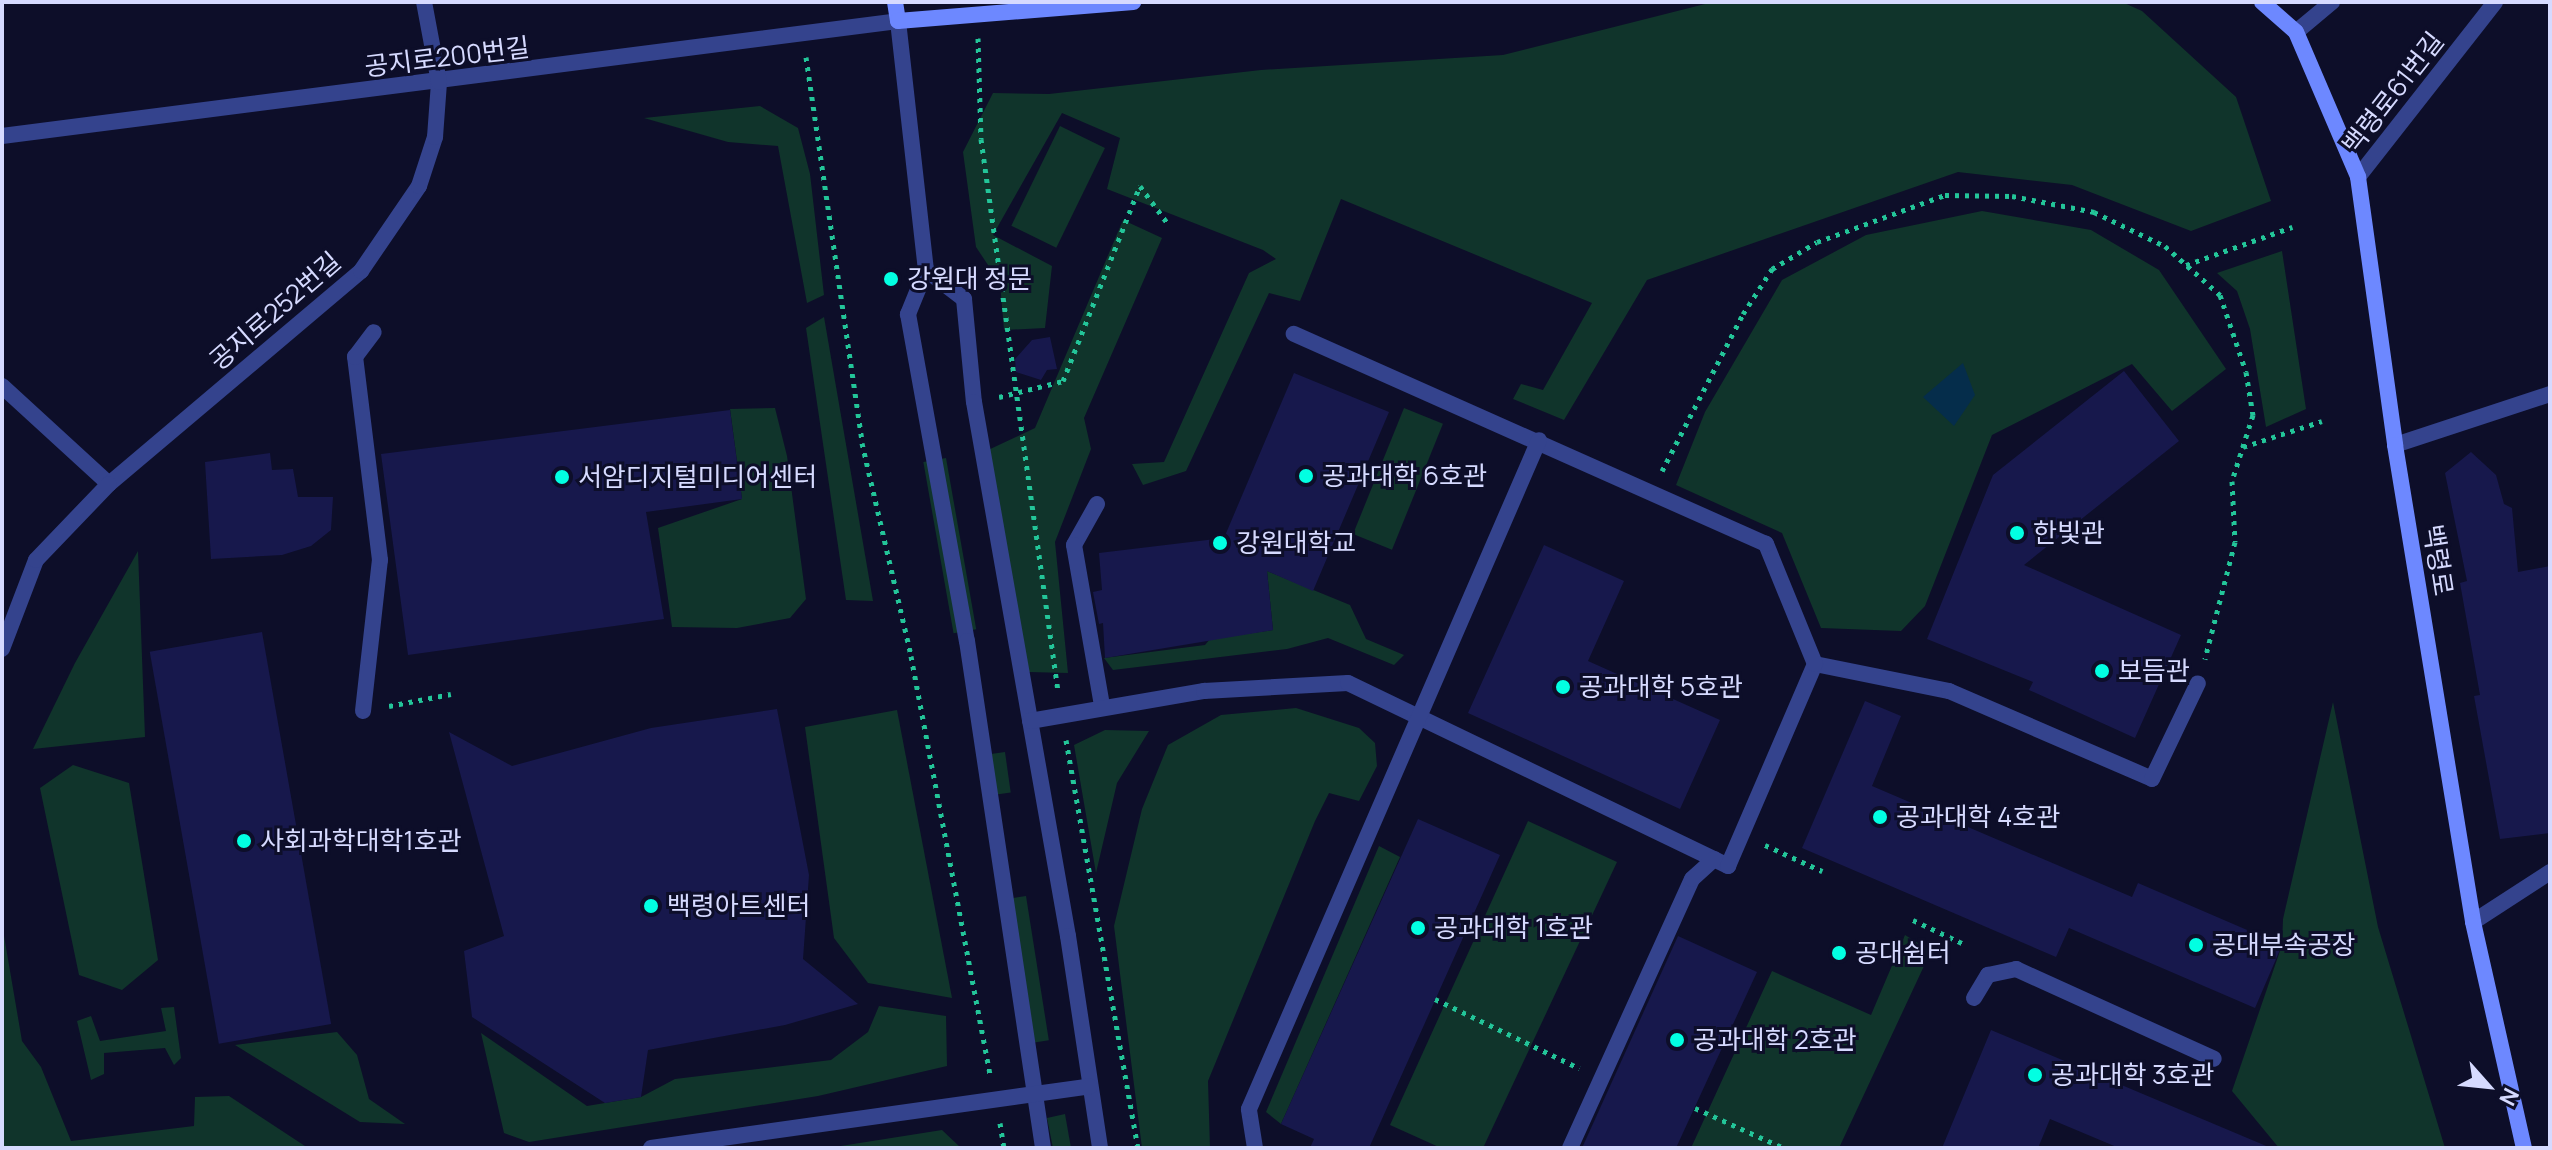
<!DOCTYPE html>
<html>
<head>
<meta charset="utf-8">
<style>
  body { margin:0 }
  #map { position:relative; width:2552px; height:1150px; overflow:hidden; background:#0d0e29; font-family:Manrope,"Noto Sans KR",sans-serif }
  div>[style] { position:absolute }
  [style*='--x'] { left:calc(var(--x)*1px); top:calc(var(--y)*1px); width:calc(var(--w)*1px); rotate:calc(var(--a)*1deg) }
  .green>* { inset:0; background:#10342b; transform-origin:0 0 }
  .water>* { inset:0; background:#052d4b }
  .building>* { inset:0; background:#17184c; transform-origin:0 0 }
  .path>* { height:5px; margin-top:-2.5px; transform-origin:0; background:repeating-linear-gradient(90deg,#23c599 0 4px,transparent 0 10px) }
  .lane>* { height:16px; margin:-8px; padding:0 8px; transform-origin:8px; border-radius:8px; background:#34438d }
  .street>* { height:16px; margin:-8px; padding:0 8px; transform-origin:8px; border-radius:8px; background:#34438d }
  .secondary>* { height:16px; margin:-8px; padding:0 8px; transform-origin:8px; border-radius:8px; background:#6d88ff }
  .dots>* { width:22px; height:22px; translate:-50% -50%; box-sizing:border-box; border:4px solid #0d0e29; border-radius:50% }
  span { translate:-50% -50%; white-space:nowrap; text-align:center; line-height:1.15; -webkit-text-stroke:6px #0d0e29; paint-order:stroke }
  .street-label { font-size:26px; color:#d6daff }
  .poi-label { font-size:26px; color:#d6daff }
  .left { translate:0 -50%; text-align:left }
  .frame { position:absolute; inset:0; border:4px solid #d6daff; pointer-events:none }
  .north { position:absolute; left:2448px; top:1046px; width:80px; height:80px; -webkit-text-stroke:6px #0d0e29; paint-order:stroke; rotate:117deg; font-size:22px; font-weight:700; line-height:32px; text-align:center; color:#d6daff }
  .north::after { content:''; display:block; margin:auto; width:28px; height:36px; background:#d6daff; clip-path:polygon(50% 0,100% 100%,50% 72%,0 100%) }
</style>
</head>
<body>
<div id="map">
  <div class="green">
    <i style="clip-path:polygon(1713px 2px,2122px 2px,2142px 11px,2236px 97px,2271px 201px,2191px 231px,2072px 185px,1958px 172px,1647px 280px,1564px 420px,1513px 399px,1521px 384px,1543px 390px,1592px 303px,1341px 199px,1300px 301px,1269px 293px,1186px 471px,1143px 485px,1132px 464px,1164px 462px,1249px 273px,1276px 259px,1263px 250px,1107px 189px,1120px 138px,1062px 113px,993px 235px,1052px 266px,1045px 328px,1004px 330px,1000px 283px,976px 247px,963px 152px,993px 93px,1049px 94px,1261px 70px,1503px 55px)"></i>
    <i style="clip-path:polygon(760px 106px,798px 128px,810px 174px,824px 295px,807px 303px,778px 146px,728px 142px,644px 118px)"></i>
    <i style="left:1060px;top:126px;width:50px;height:111px;rotate:26deg"></i>
    <i style="clip-path:polygon(1982px 211px,2091px 230px,2159px 270px,2226px 369px,2172px 411px,2132px 364px,1992px 435px,1925px 606px,1901px 631px,1821px 628px,1782px 533px,1676px 485px,1705px 412px,1782px 280px,1866px 235px)"></i>
    <i style="clip-path:polygon(1123px 220px,1162px 238px,1084px 418px,1091px 449px,1055px 542px,1068px 673px,1029px 672px,986px 451px,1035px 428px)"></i>
    <i style="clip-path:polygon(2282px 251px,2306px 409px,2266px 427px,2250px 329px,2237px 291px,2217px 273px)"></i>
    <i style="clip-path:polygon(824px 317px,873px 601px,846px 600px,806px 328px)"></i>
    <i style="clip-path:polygon(775px 408px,787px 456px,806px 599px,790px 618px,737px 628px,672px 627px,658px 528px,742px 499px,730px 409px)"></i>
    <i style="left:1404px;top:408px;width:42px;height:136px;rotate:22deg"></i>
    <i style="left:946px;top:458px;width:174px;height:23px;rotate:80deg"></i>
    <i style="clip-path:polygon(138px 551px,145px 737px,33px 749px,75px 663px)"></i>
    <i style="clip-path:polygon(1267px 571px,1350px 605px,1366px 639px,1404px 655px,1394px 665px,1328px 638px,1287px 649px,1113px 670px,1104px 658px,1205px 645px,1210px 639px,1273px 630px)"></i>
    <i style="clip-path:polygon(2333px 702px,2378px 927px,2445px 1148px,2279px 1148px,2232px 1091px,2282px 945px,2283px 919px)"></i>
    <i style="clip-path:polygon(1296px 708px,1359px 728px,1375px 743px,1377px 766px,1359px 801px,1329px 793px,1315px 821px,1208px 1081px,1210px 1148px,1142px 1148px,1114px 926px,1142px 809px,1168px 745px,1221px 715px)"></i>
    <i style="clip-path:polygon(897px 710px,952px 998px,868px 983px,834px 938px,805px 727px)"></i>
    <i style="clip-path:polygon(1105px 730px,1149px 731px,1117px 783px,1096px 873px,1074px 745px)"></i>
    <i style="left:1005px;top:752px;width:41px;height:23px;rotate:82deg"></i>
    <i style="clip-path:polygon(73px 765px,129px 783px,158px 960px,122px 990px,79px 975px,40px 788px)"></i>
    <i style="clip-path:polygon(1528px 821px,1617px 862px,1483px 1148px,1441px 1148px,1390px 1125px)"></i>
    <i style="clip-path:polygon(1379px 846px,1400px 857px,1281px 1124px,1266px 1112px)"></i>
    <i style="left:1026px;top:896px;width:146px;height:24px;rotate:81deg"></i>
    <i style="clip-path:polygon(2px 924px,22px 1041px,41px 1067px,71px 1141px,194px 1126px,195px 1097px,229px 1096px,308px 1148px,2px 1148px)"></i>
    <i style="clip-path:polygon(1905px 935px,1931px 951px,1839px 1148px,1691px 1148px,1772px 971px,1871px 1015px)"></i>
    <i style="clip-path:polygon(879px 1006px,946px 1016px,947px 1066px,818px 1096px,529px 1142px,504px 1133px,481px 1033px,587px 1106px,641px 1097px,675px 1079px,831px 1060px,868px 1032px)"></i>
    <i style="clip-path:polygon(174px 1007px,181px 1058px,174px 1065px,165px 1048px,104px 1053px,104px 1074px,91px 1080px,77px 1021px,91px 1016px,100px 1041px,166px 1031px,161px 1008px)"></i>
    <i style="clip-path:polygon(337px 1032px,357px 1055px,369px 1099px,405px 1124px,360px 1122px,235px 1045px)"></i>
    <i style="clip-path:polygon(1065px 1114px,1071px 1148px,1053px 1148px,1047px 1118px)"></i>
    <i style="clip-path:polygon(942px 1130px,961px 1148px,828px 1148px)"></i>
  </div>
  <div class="water">
    <i style="clip-path:polygon(1963px 363px,1975px 395px,1954px 426px,1923px 397px)"></i>
  </div>
  <div class="building">
    <i style="clip-path:polygon(1050px 337px,1057px 369px,1047px 370px,1041px 380px,1016px 372px,1015px 359px,1032px 340px)"></i>
    <i style="clip-path:polygon(2124px 371px,2179px 441px,2024px 565px,2181px 635px,2135px 738px,2029px 690px,2033px 682px,1927px 639px,1993px 475px)"></i>
    <i style="clip-path:polygon(1294px 373px,1389px 412px,1313px 591px,1267px 571px,1273px 630px,1105px 658px,1103px 623px,1099px 624px,1093px 592px,1102px 590px,1099px 553px,1224px 538px)"></i>
    <i style="clip-path:polygon(730px 410px,742px 499px,646px 512px,664px 619px,408px 655px,381px 454px)"></i>
    <i style="clip-path:polygon(2471px 452px,2496px 475px,2504px 504px,2512px 508px,2518px 572px,2550px 566px,2550px 833px,2500px 839px,2474px 696px,2480px 695px,2460px 583px,2467px 581px,2445px 473px)"></i>
    <i style="clip-path:polygon(270px 453px,272px 470px,293px 469px,298px 497px,333px 497px,331px 530px,311px 546px,282px 555px,211px 559px,205px 462px)"></i>
    <i style="clip-path:polygon(1544px 545px,1624px 581px,1588px 661px,1720px 720px,1680px 809px,1468px 713px)"></i>
    <i style="left:262px;top:632px;width:398px;height:114px;rotate:80deg"></i>
    <i style="clip-path:polygon(1865px 701px,1901px 716px,1872px 786px,2132px 897px,2138px 883px,2282px 945px,2255px 1008px,2069px 928px,2056px 957px,1802px 848px)"></i>
    <i style="clip-path:polygon(777px 709px,809px 875px,803px 959px,858px 1004px,785px 1025px,648px 1050px,641px 1097px,605px 1103px,472px 1017px,464px 951px,504px 936px,449px 732px,512px 766px,651px 728px)"></i>
    <i style="clip-path:polygon(1418px 819px,1500px 855px,1369px 1148px,1310px 1148px,1314px 1139px,1281px 1124px)"></i>
    <i style="clip-path:polygon(1678px 936px,1757px 972px,1676px 1148px,1582px 1148px)"></i>
    <i style="clip-path:polygon(1991px 1030px,2271px 1148px,2119px 1148px,2050px 1119px,2038px 1148px,1942px 1148px)"></i>
  </div>
  <div class="path">
    <i style="--x:978;--y:38;--w:101;--a:88.3"></i>
    <i style="--x:981;--y:139;--w:557;--a:82.06"></i>
    <i style="--x:806;--y:57;--w:390;--a:81.7"></i>
    <i style="--x:862;--y:443;--w:219;--a:77"></i>
    <i style="--x:911;--y:656;--w:425;--a:79.3"></i>
    <i style="--x:2186;--y:265;--w:113;--a:-19.7"></i>
    <i style="--x:999;--y:397;--w:66;--a:-14"></i>
    <i style="--x:1063;--y:381;--w:210;--a:-68.5"></i>
    <i style="--x:1140;--y:186;--w:47;--a:53.6"></i>
    <i style="--x:2243;--y:447;--w:83;--a:-18.2"></i>
    <i style="--x:1662;--y:471;--w:177;--a:-62.7"></i>
    <i style="--x:1743;--y:314;--w:54;--a:-57.2"></i>
    <i style="--x:1772;--y:269;--w:52;--a:-31"></i>
    <i style="--x:1817;--y:242;--w:136;--a:-20.2"></i>
    <i style="--x:1945;--y:195;--w:67;--a:0.9"></i>
    <i style="--x:2012;--y:196;--w:84;--a:11"></i>
    <i style="--x:2094;--y:212;--w:79;--a:25.6"></i>
    <i style="--x:2165;--y:246;--w:74;--a:41.7"></i>
    <i style="--x:2220;--y:295;--w:81;--a:71.3"></i>
    <i style="--x:2246;--y:372;--w:44;--a:80.8"></i>
    <i style="--x:2253;--y:415;--w:69;--a:107.7"></i>
    <i style="--x:2232;--y:481;--w:61;--a:87.2"></i>
    <i style="--x:2235;--y:542;--w:121;--a:104.4"></i>
    <i style="--x:389;--y:706;--w:63;--a:-11"></i>
    <i style="--x:1066;--y:740;--w:414;--a:80"></i>
    <i style="--x:1765;--y:845;--w:63;--a:24.5"></i>
    <i style="--x:1913;--y:920;--w:54;--a:25.1"></i>
    <i style="--x:1435;--y:999;--w:160;--a:25.6"></i>
    <i style="--x:1695;--y:1108;--w:98;--a:24.2"></i>
    <i style="--x:1000;--y:1123;--w:25;--a:81"></i>
  </div>
  <div class="lane">
    <i style="--x:898;--y:21;--w:251;--a:83.6"></i>
    <i style="--x:926;--y:270;--w:48;--a:37.3"></i>
    <i style="--x:964;--y:299;--w:103;--a:84.5"></i>
    <i style="--x:974;--y:402;--w:542;--a:80.02"></i>
    <i style="--x:1068;--y:936;--w:214;--a:81.4"></i>
    <i style="--x:926;--y:270;--w:48;--a:112.2"></i>
    <i style="--x:908;--y:314;--w:332;--a:79.8"></i>
    <i style="--x:967;--y:641;--w:513;--a:81.47"></i>
    <i style="--x:1097;--y:504;--w:47;--a:119.3"></i>
    <i style="--x:1074;--y:545;--w:162;--a:80.1"></i>
    <i style="--x:1815;--y:664;--w:137;--a:11.4"></i>
    <i style="--x:1949;--y:691;--w:221;--a:23.4"></i>
    <i style="--x:2152;--y:779;--w:106;--a:-64.4"></i>
    <i style="--x:1030;--y:721;--w:177;--a:-9.8"></i>
    <i style="--x:1204;--y:691;--w:144;--a:-3.2"></i>
    <i style="--x:1348;--y:683;--w:422;--a:25.7"></i>
    <i style="--x:1728;--y:866;--w:220;--a:-66.7"></i>
    <i style="--x:1815;--y:664;--w:130;--a:-112.2"></i>
    <i style="--x:1766;--y:544;--w:517;--a:-156.01"></i>
    <i style="--x:1974;--y:998;--w:27;--a:-59"></i>
    <i style="--x:1988;--y:975;--w:29;--a:-12"></i>
    <i style="--x:2016;--y:969;--w:217;--a:24.4"></i>
    <i style="--x:651;--y:1148;--w:443;--a:-8"></i>
    <i style="--x:1255;--y:1148;--w:39;--a:-99"></i>
    <i style="--x:1249;--y:1109;--w:729;--a:-66.56"></i>
    <i style="--x:1570;--y:1148;--w:295;--a:-65.6"></i>
    <i style="--x:1692;--y:879;--w:30;--a:-42"></i>
  </div>
  <div class="street">
    <i style="--x:2296;--y:32;--w:47;--a:-39.8"></i>
    <i style="--x:2;--y:136;--w:903;--a:-7.31"></i>
    <i style="--x:2358;--y:177;--w:222;--a:-51.9"></i>
    <i style="--x:2;--y:386;--w:145;--a:42.5"></i>
    <i style="--x:109;--y:484;--w:330;--a:-40.2"></i>
    <i style="--x:361;--y:271;--w:103;--a:-55.7"></i>
    <i style="--x:419;--y:186;--w:52;--a:-71.9"></i>
    <i style="--x:435;--y:137;--w:55;--a:-85.8"></i>
    <i style="--x:439;--y:82;--w:81;--a:-100.6"></i>
    <i style="--x:2395;--y:445;--w:163;--a:-18.2"></i>
    <i style="--x:2;--y:649;--w:95;--a:-69.1"></i>
    <i style="--x:36;--y:560;--w:105;--a:-46.2"></i>
    <i style="--x:363;--y:711;--w:152;--a:-83.6"></i>
    <i style="--x:380;--y:560;--w:205;--a:-97"></i>
    <i style="--x:355;--y:357;--w:31;--a:-53"></i>
    <i style="--x:2473;--y:922;--w:92;--a:-33"></i>
  </div>
  <div class="secondary">
    <i style="--x:895;--y:2;--w:19;--a:81"></i>
    <i style="--x:898;--y:21;--w:236;--a:-4.6"></i>
    <i style="--x:2262;--y:2;--w:45;--a:41.4"></i>
    <i style="--x:2296;--y:32;--w:158;--a:66.8"></i>
    <i style="--x:2358;--y:177;--w:271;--a:82.1"></i>
    <i style="--x:2395;--y:445;--w:483;--a:80.7"></i>
    <i style="--x:2473;--y:922;--w:232;--a:77.3"></i>
  </div>
  <div class="dots">
    <i style="left:891px;top:279px;background:#02ffe2"></i>
    <i style="left:1306px;top:476px;background:#02ffe2"></i>
    <i style="left:562px;top:477px;background:#02ffe2"></i>
    <i style="left:2017px;top:533px;background:#02ffe2"></i>
    <i style="left:1220px;top:543px;background:#02ffe2"></i>
    <i style="left:2102px;top:671px;background:#02ffe2"></i>
    <i style="left:1563px;top:687px;background:#02ffe2"></i>
    <i style="left:1880px;top:817px;background:#02ffe2"></i>
    <i style="left:244px;top:841px;background:#02ffe2"></i>
    <i style="left:651px;top:906px;background:#02ffe2"></i>
    <i style="left:1418px;top:928px;background:#02ffe2"></i>
    <i style="left:2196px;top:945px;background:#02ffe2"></i>
    <i style="left:1839px;top:953px;background:#02ffe2"></i>
    <i style="left:1677px;top:1040px;background:#02ffe2"></i>
    <i style="left:2035px;top:1075px;background:#02ffe2"></i>
  </div>
  <div class="street-label">
    <span style="left:447px;top:57px;rotate:-7deg">공지로200번길</span>
    <span style="left:2393px;top:93px;rotate:-52deg">백령로61번길</span>
    <span style="left:275px;top:311px;rotate:-41deg">공지로252번길</span>
    <span style="left:2438px;top:560px;rotate:81deg">백령로</span>
  </div>
  <div class="poi-label">
    <span class="left" style="left:907px;top:279px">강원대 정문</span>
    <span class="left" style="left:1322px;top:476px">공과대학 6호관</span>
    <span class="left" style="left:578px;top:477px">서암디지털미디어센터</span>
    <span class="left" style="left:2033px;top:533px">한빛관</span>
    <span class="left" style="left:1236px;top:543px">강원대학교</span>
    <span class="left" style="left:2118px;top:671px">보듬관</span>
    <span class="left" style="left:1579px;top:687px">공과대학 5호관</span>
    <span class="left" style="left:1896px;top:817px">공과대학 4호관</span>
    <span class="left" style="left:260px;top:841px">사회과학대학1호관</span>
    <span class="left" style="left:667px;top:906px">백령아트센터</span>
    <span class="left" style="left:1434px;top:928px">공과대학 1호관</span>
    <span class="left" style="left:2212px;top:945px">공대부속공장</span>
    <span class="left" style="left:1855px;top:953px">공대쉼터</span>
    <span class="left" style="left:1693px;top:1040px">공과대학 2호관</span>
    <span class="left" style="left:2051px;top:1075px">공과대학 3호관</span>
  </div>
  <div class="frame"></div>
  <div class="north">N</div>
</div>
</body>
</html>
